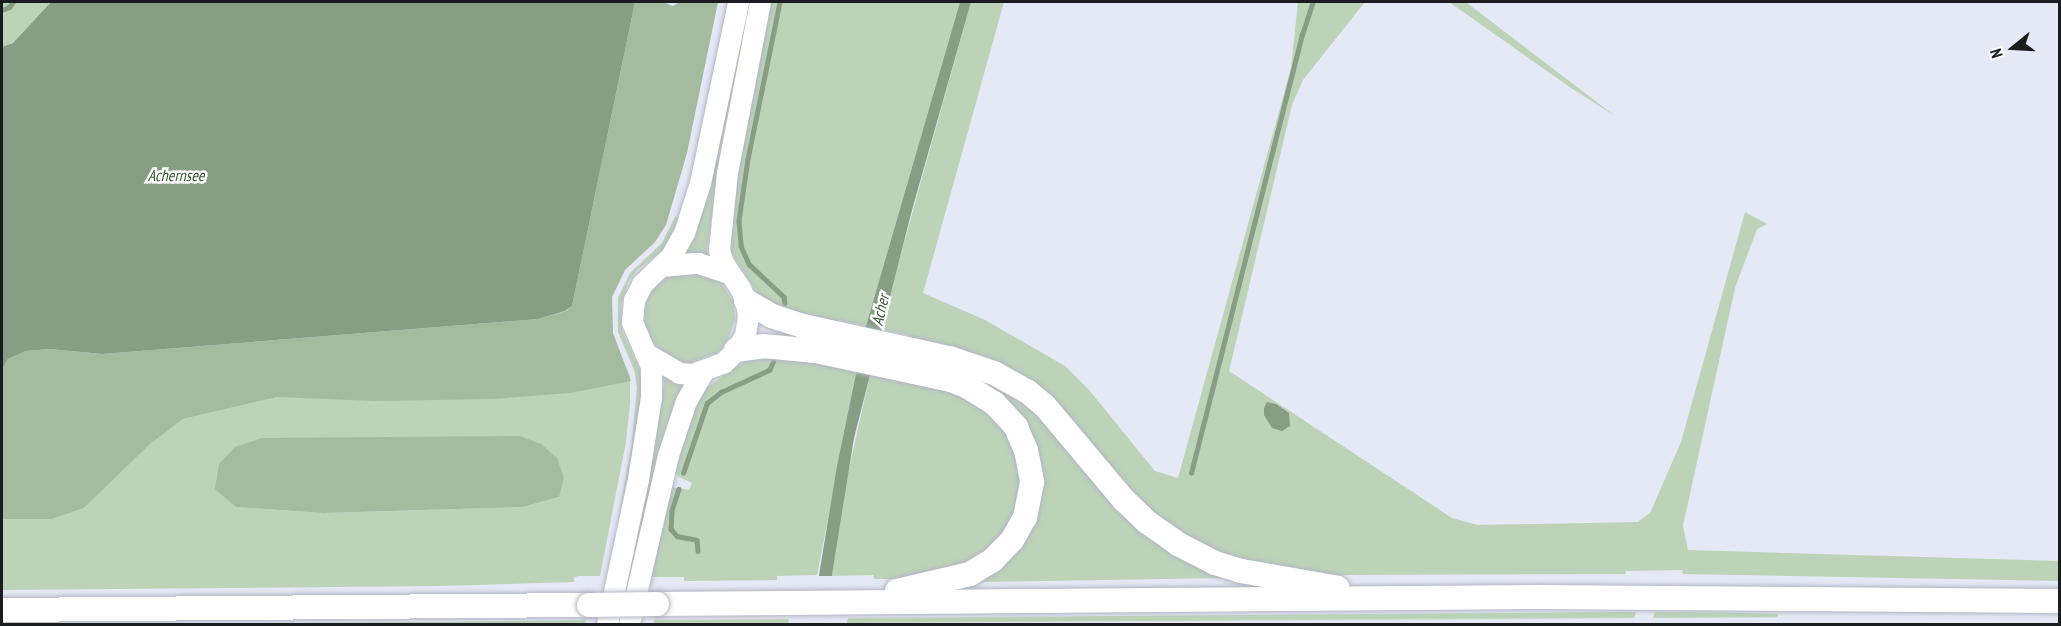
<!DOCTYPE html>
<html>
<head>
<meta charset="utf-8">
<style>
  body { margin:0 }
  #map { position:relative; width:2061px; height:626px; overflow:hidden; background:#e5e8f5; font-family:"PT Sans Narrow",sans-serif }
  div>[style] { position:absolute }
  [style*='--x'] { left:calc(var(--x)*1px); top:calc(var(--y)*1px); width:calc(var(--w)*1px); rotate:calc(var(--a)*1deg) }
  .green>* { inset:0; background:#bcd3b8 }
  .forest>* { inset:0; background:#a4bba0 }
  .water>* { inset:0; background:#879d84 }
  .pier>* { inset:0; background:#e5e8f5 }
  .stream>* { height:4.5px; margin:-2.25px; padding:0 2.25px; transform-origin:2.25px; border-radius:2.25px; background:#879d84 }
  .roads { filter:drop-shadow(0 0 2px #b2b5c1) drop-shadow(0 0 2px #b2b5c1) }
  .primary>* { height:21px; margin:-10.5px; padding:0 10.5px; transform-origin:10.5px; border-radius:10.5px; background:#fff }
  .highway>* { height:24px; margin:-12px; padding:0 12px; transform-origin:12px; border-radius:12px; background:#fff }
  .bridges { filter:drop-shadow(0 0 2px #b2b5c1) drop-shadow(0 0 2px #b2b5c1) }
  .highway-bridge>* { height:24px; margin:-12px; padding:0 12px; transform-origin:12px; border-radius:12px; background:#fff }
  span { translate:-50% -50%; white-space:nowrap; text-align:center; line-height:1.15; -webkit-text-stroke:5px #fff; paint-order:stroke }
  .water-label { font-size:16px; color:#34572f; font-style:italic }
  .frame { position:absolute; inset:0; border:3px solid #1b1c20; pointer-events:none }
  .north { position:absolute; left:1983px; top:18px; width:60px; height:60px; -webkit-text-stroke:4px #fff; paint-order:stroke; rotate:252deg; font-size:16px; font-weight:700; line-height:24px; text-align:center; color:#1b1c20 }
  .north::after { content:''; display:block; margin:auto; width:21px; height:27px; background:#1b1c20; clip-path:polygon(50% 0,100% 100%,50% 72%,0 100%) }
</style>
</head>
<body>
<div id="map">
  <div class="green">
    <i style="clip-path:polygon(2px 2px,51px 2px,13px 43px,2px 47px)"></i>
    <i style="clip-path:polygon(769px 2px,960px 2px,866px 326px,839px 320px,838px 325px,773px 306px,758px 294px,731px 252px,730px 239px,735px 181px)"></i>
    <i style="clip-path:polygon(971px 2px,1004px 2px,923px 293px,985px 320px,1065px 366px,1089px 390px,1155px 471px,1178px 478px,1291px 68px,1298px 2px,1365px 2px,1303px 80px,1292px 105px,1229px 371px,1452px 518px,1478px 525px,1638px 522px,1650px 513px,1681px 442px,1745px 212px,1767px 224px,1757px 229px,1735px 288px,1683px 526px,1688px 550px,2059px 561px,2059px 581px,1683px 574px,1682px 570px,1626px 571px,1625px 574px,1340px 575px,1309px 574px,1227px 560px,1152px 517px,1067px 419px,909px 340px,909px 335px,880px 329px)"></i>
    <i style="clip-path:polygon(1449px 2px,1467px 3px,1615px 116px,1571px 88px)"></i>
    <i style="clip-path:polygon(715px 162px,719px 163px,706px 257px,687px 254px)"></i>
    <i style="clip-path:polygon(675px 217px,679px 218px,676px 228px,663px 250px,637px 270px,628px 283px,621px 305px,622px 331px,640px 370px,642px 386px,637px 438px,619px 514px,632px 443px,637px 387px,634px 370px,618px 332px,618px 298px,630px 273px,662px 243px)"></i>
    <i style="clip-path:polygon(683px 271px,711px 275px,721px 282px,733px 302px,735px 319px,728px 340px,718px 352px,681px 366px,654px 344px,647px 332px,644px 314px,648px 296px,655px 286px,666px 277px)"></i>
    <i style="clip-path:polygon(evenodd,616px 344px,630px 376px,630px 404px,626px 442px,600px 576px,578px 576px,574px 578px,574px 582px,439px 586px,2px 590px,2px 519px,52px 519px,84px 508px,157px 437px,183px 419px,277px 397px,437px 400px,616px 344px,559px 497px,523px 507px,323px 513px,236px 507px,559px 497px)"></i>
    <i style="clip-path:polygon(775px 354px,857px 372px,817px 575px,777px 576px,777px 580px,684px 581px,684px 577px,649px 577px,671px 487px,689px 490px,692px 483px,679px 477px,673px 470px,691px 413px,703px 390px,751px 357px)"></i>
    <i style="clip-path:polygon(954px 368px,1023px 398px,1224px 573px,1224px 578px,981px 582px,981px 577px,1006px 557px,1029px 439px)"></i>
    <i style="clip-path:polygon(665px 375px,682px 384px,620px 624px,616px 624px,654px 446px)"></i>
    <i style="clip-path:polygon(870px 375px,900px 380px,901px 375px,984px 403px,1020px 452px,1021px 508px,981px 561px,902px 579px,874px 579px,873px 575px,831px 576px,843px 496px)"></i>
    <i style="clip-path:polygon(1636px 612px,1634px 618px,847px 623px,848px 618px)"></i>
    <i style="clip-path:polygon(1655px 612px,1747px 613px,1778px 614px,1778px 617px,1653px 618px)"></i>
    <i style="clip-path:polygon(789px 619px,788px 624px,653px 624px,654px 620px)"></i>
    <i style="clip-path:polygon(586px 620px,585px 624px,58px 624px,413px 622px)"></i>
  </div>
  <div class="forest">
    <i style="clip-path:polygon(635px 2px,663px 2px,673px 6px,680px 2px,718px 2px,687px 153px,666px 225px,655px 242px,625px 270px,612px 297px,613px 333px,631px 381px,570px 393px,493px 399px,375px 401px,277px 397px,183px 419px,151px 443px,84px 508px,52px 519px,2px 519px,2px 370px,8px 359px,26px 351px,49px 349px,102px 354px,538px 319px,566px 311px,572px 306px)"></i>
    <i style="clip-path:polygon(520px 436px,541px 444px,557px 458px,564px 478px,559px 497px,523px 507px,323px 513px,236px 507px,215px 489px,219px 464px,235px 447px,262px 438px)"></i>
  </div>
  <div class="water">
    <i style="clip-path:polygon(51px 2px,635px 2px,572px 306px,565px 311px,538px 319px,102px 354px,49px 349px,26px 351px,8px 359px,2px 370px,2px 47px,13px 43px)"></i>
    <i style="clip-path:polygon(960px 2px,971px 2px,912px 210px,854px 438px,824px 624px,811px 624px,837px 466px,866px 326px)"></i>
    <i style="clip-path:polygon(1267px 402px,1276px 404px,1289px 413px,1290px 426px,1282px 431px,1272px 428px,1264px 415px,1264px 408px)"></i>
  </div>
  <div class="pier">
    <i style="clip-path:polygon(814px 576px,834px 576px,827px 624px,808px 624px)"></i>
  </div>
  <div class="stream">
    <i style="--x:780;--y:2;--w:160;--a:101.5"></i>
    <i style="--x:748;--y:159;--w:63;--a:98.3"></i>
    <i style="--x:739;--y:221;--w:25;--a:85"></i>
    <i style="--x:741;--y:246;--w:20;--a:66"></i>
    <i style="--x:749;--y:264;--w:48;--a:43.3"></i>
    <i style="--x:784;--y:297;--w:6;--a:81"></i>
    <i style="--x:2;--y:10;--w:8;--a:-23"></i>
    <i style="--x:9;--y:7;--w:6;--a:-51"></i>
    <i style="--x:683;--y:473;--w:74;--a:-71.1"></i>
    <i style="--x:707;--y:403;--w:18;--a:-38"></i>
    <i style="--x:721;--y:392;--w:53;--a:-24.6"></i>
    <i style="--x:769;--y:370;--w:9;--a:-63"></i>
    <i style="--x:1191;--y:473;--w:452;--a:-75.8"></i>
    <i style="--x:1302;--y:35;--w:35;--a:-72"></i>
    <i style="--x:679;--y:489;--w:23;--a:108"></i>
    <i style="--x:672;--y:511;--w:18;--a:93"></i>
    <i style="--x:671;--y:529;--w:9;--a:49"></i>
    <i style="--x:677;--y:536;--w:20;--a:11"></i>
    <i style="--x:697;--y:540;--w:11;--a:85"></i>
  </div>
  <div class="roads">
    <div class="primary">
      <i style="--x:661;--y:266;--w:37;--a:-5"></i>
      <i style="--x:698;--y:263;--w:33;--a:18"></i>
      <i style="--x:645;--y:353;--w:39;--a:30"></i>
      <i style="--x:679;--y:373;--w:13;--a:4"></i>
      <i style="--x:692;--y:374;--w:33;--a:-20"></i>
      <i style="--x:723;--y:363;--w:18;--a:-45"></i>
      <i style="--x:736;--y:350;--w:17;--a:-59"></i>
      <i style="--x:745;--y:335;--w:19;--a:-81"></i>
      <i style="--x:748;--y:316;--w:15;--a:-98"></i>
      <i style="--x:746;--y:301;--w:14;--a:-115"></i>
      <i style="--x:740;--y:288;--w:30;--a:-124"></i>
      <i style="--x:723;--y:263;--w:14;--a:-107"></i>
      <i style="--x:719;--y:250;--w:77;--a:-84.1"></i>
      <i style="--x:727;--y:173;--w:174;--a:-79.1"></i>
      <i style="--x:607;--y:624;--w:148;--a:-77.9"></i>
      <i style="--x:638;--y:479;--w:83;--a:-81"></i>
      <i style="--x:651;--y:397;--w:31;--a:-90"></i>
      <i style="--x:651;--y:366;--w:48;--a:-113.4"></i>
      <i style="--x:632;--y:322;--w:22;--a:-85"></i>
      <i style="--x:634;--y:300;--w:18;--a:-63"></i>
      <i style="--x:642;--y:284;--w:40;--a:-44"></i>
      <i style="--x:671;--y:256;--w:26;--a:-61"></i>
      <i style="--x:684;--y:233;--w:52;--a:-72.3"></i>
      <i style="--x:700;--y:183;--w:185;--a:-78.1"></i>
      <i style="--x:629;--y:624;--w:173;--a:-77"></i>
      <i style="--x:668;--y:455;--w:57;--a:-71.6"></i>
      <i style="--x:686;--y:401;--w:34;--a:-60"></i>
    </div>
    <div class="highway">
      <i style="--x:746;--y:301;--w:30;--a:30"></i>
      <i style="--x:772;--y:316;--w:33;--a:18"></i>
      <i style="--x:803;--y:326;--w:149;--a:12.4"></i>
      <i style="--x:949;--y:358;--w:47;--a:18.4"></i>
      <i style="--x:994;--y:373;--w:38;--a:29"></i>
      <i style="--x:1027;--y:391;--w:23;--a:40"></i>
      <i style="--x:1045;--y:406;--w:123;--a:50"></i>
      <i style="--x:1124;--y:500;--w:32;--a:44"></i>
      <i style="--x:1147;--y:522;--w:38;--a:35"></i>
      <i style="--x:1178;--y:544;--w:42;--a:27.2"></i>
      <i style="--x:1215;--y:563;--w:27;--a:17"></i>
      <i style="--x:1241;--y:571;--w:98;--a:9.9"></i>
      <i style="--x:736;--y:350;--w:27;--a:-8"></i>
      <i style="--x:763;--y:346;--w:53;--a:5.4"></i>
      <i style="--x:816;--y:351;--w:138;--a:12.1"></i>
      <i style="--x:951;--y:380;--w:18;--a:22"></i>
      <i style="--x:968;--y:387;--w:31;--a:32"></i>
      <i style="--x:994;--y:403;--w:33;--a:47"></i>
      <i style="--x:1016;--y:427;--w:25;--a:67"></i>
      <i style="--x:1026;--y:450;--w:33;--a:79"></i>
      <i style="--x:1032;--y:482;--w:36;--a:101"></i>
      <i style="--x:1025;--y:517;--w:26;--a:119"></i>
      <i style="--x:1012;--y:540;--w:28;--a:134"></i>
      <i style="--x:993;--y:560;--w:27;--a:149"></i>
      <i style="--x:970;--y:574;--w:75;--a:166.9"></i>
      <i style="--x:657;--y:604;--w:883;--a:-0.45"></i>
      <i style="--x:1540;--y:597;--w:520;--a:0.44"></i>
      <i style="--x:2;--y:610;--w:587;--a:-0.49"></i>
    </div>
  </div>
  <div class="bridges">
    <div class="highway-bridge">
      <i style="--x:589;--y:605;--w:68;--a:-0.8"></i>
    </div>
  </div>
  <div class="water-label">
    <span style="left:176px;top:175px">Achernsee</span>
    <span style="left:880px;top:310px;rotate:-77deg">Acher</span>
  </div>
  <div class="frame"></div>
  <div class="north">N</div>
</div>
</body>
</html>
